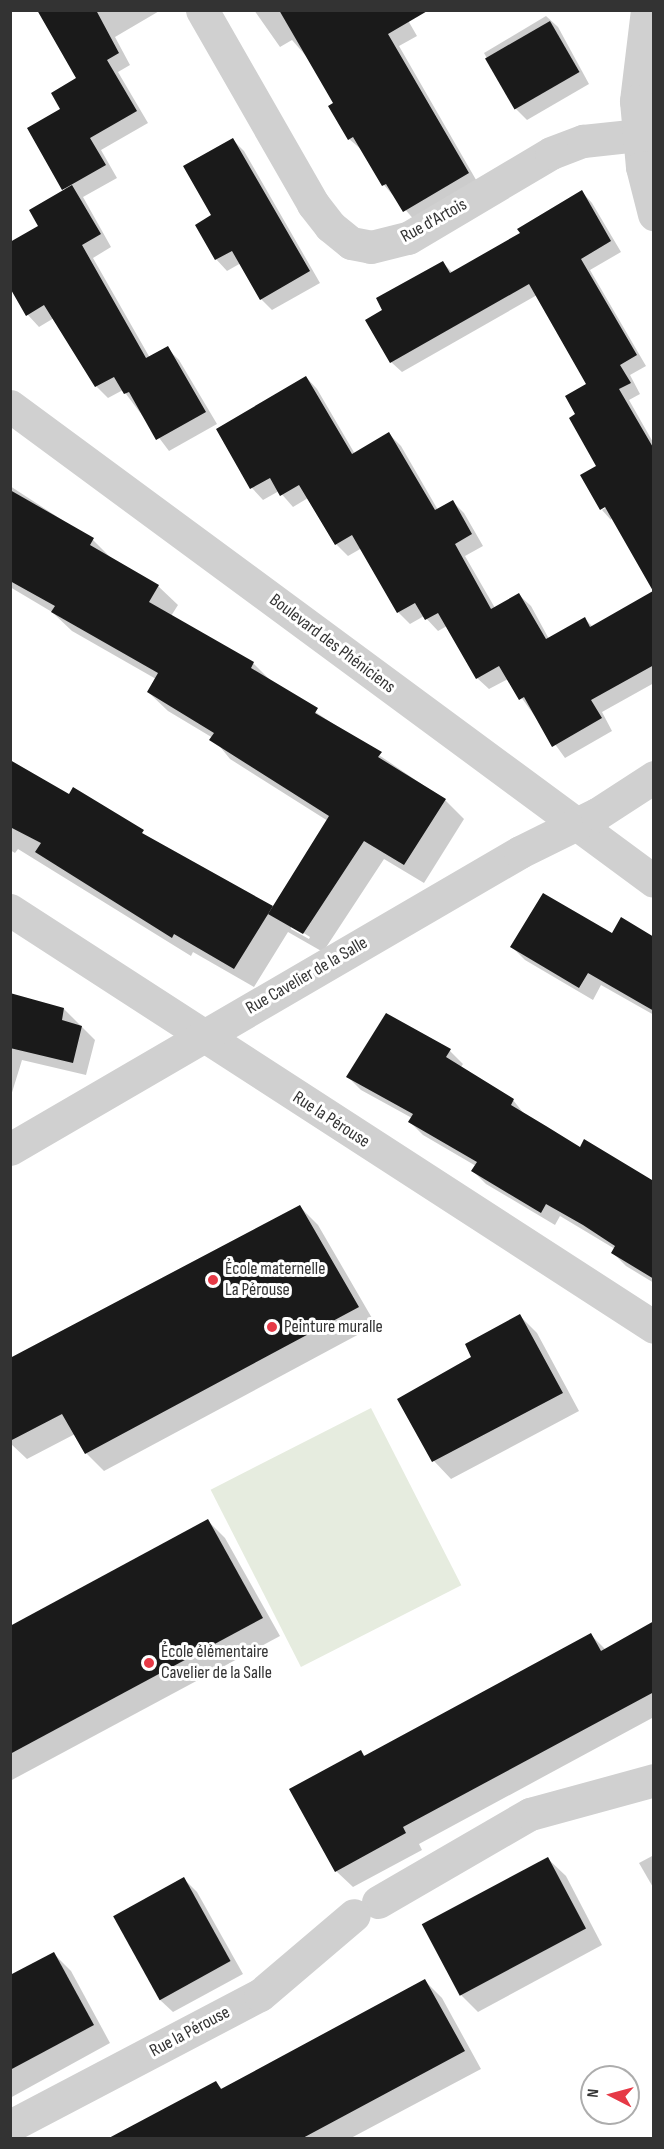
<!DOCTYPE html>
<html>
<head>
<meta charset="utf-8">
<style>
  body { margin:0 }
  #map { position:relative; width:664px; height:2149px; overflow:hidden; background:#fff; font-family:"Sofia Sans Condensed",sans-serif }
  div>[style] { position:absolute }
  [style*='--x'] { left:calc(var(--x)*1px); top:calc(var(--y)*1px); width:calc(var(--w)*1px); rotate:calc(var(--a)*1deg) }
  .green>* { inset:0; background:#e6ecdf; transform-origin:0 0 }
  .shadow>* { inset:0; background:#0003 }
  .building>* { inset:0; background:#1a1a1a; transform-origin:0 0 }
  .minor>* { height:33px; margin:-16.5px; padding:0 16.5px; transform-origin:16.5px; border-radius:16.5px; background:#d0d0d0 }
  .dots>* { width:16px; height:16px; translate:-50% -50%; box-sizing:border-box; border:3px solid #fff; border-radius:50% }
  span { translate:-50% -50%; white-space:nowrap; text-align:center; line-height:1.15; -webkit-text-stroke:6px #fff; paint-order:stroke }
  .street-label { font-size:18px; color:#333 }
  .poi-label { font-size:18px; color:#333 }
  .left { translate:0 -50%; text-align:left }
  .frame { position:absolute; inset:0; border:12px solid #333; pointer-events:none }
  .north { position:absolute; left:580px; top:2065px; width:60px; height:60px; box-sizing:border-box; background:#fff; border:2px solid #adadad; border-radius:50%; rotate:276deg; font-size:16px; font-weight:700; line-height:24px; text-align:center; color:#333 }
  .north::after { content:''; display:block; margin:auto; width:21px; height:27px; background:#e63946; clip-path:polygon(50% 0,100% 100%,50% 72%,0 100%) }
</style>
</head>
<body>
<div id="map">
  <div class="green">
    <i style="left:371px;top:1408px;width:199px;height:180px;rotate:63deg"></i>
  </div>
  <div class="shadow">
    <i style="clip-path:polygon(54px 10px,161px 10px,115px 37px,130px 65px,118px 72px,148px 123px,101px 150px,117px 178px,83px 197px,111px 247px,93px 258px,150px 358px,167px 348px,179px 360px,217px 424px,169px 451px,123px 390px,108px 398px,96px 386px,54px 318px,39px 327px,28px 315px,40px 226px,65px 190px,62px 110px,78px 79px)"></i>
    <i style="clip-path:polygon(254px 10px,402px 10px,417px 36px,399px 46px,479px 185px,416px 222px,384px 185px,362px 150px,349px 139px,335px 103px,306px 56px,292px 40px,280px 47px)"></i>
    <i style="clip-path:polygon(546px 16px,558px 27px,589px 84px,527px 120px,516px 109px,484px 53px)"></i>
    <i style="clip-path:polygon(233px 140px,244px 151px,320px 283px,272px 310px,261px 299px,241px 263px,227px 271px,216px 259px)"></i>
    <i style="clip-path:polygon(582px 192px,592px 203px,621px 252px,590px 270px,646px 366px,630px 375px,640px 394px,629px 400px,654px 444px,611px 520px,602px 510px,612px 504px,601px 509px,598px 467px,577px 415px,588px 385px,537px 295px,402px 372px,391px 362px,384px 311px,443px 263px,453px 273px,522px 234px)"></i>
    <i style="clip-path:polygon(306px 377px,317px 389px,355px 454px,389px 434px,401px 446px,438px 510px,452px 501px,464px 513px,483px 546px,465px 556px,495px 608px,519px 595px,531px 606px,549px 639px,584px 618px,593px 627px,654px 593px,654px 683px,602px 712px,612px 731px,565px 758px,508px 679px,489px 689px,477px 678px,447px 626px,438px 631px,424px 616px,410px 624px,398px 612px,362px 548px,348px 556px,336px 544px,308px 498px,293px 507px,279px 491px,263px 500px,252px 488px,218px 429px)"></i>
    <i style="clip-path:polygon(evenodd,10px 486px,93px 540px,112px 559px,158px 586px,178px 605px,171px 616px,253px 663px,273px 683px,445px 800px,464px 819px,424px 883px,384px 859px,323px 952px,288px 932px,254px 987px,193px 952px,191px 956px,18px 849px,15px 853px,10px 850px,10px 760px,70px 796px,74px 790px,153px 841px,272px 908px,328px 821px,230px 759px,213px 738px,168px 711px,148px 692px,156px 679px,72px 631px,52px 612px,10px 587px,10px 486px,291px 925px,310px 937px,309px 939px,291px 929px,291px 925px)"></i>
    <i style="clip-path:polygon(612px 935px,654px 938px,654px 1015px,601px 985px,593px 1000px,525px 960px,512px 947px)"></i>
    <i style="clip-path:polygon(10px 995px,64px 1009px,95px 1040px,86px 1075px,22px 1060px,10px 1099px)"></i>
    <i style="clip-path:polygon(450px 1051px,463px 1064px,461px 1067px,513px 1100px,525px 1115px,580px 1149px,654px 1183px,654px 1283px,626px 1266px,613px 1253px,615px 1249px,560px 1216px,555px 1225px,486px 1184px,473px 1171px,476px 1166px,423px 1135px,410px 1122px,412px 1118px,361px 1090px,348px 1077px)"></i>
    <i style="clip-path:polygon(300px 1207px,318px 1225px,376px 1325px,104px 1471px,86px 1453px,75px 1434px,27px 1459px,10px 1443px,10px 1360px)"></i>
    <i style="clip-path:polygon(520px 1316px,537px 1333px,579px 1411px,451px 1479px,434px 1461px,399px 1399px,473px 1357px)"></i>
    <i style="clip-path:polygon(208px 1521px,225px 1538px,280px 1636px,10px 1781px,10px 1628px)"></i>
    <i style="clip-path:polygon(654px 1623px,654px 1717px,419px 1844px,422px 1850px,353px 1887px,336px 1871px,361px 1752px,366px 1757px,591px 1635px,606px 1650px)"></i>
    <i style="clip-path:polygon(654px 1855px,654px 1889px,639px 1863px)"></i>
    <i style="clip-path:polygon(548px 1859px,566px 1876px,602px 1945px,478px 2012px,460px 1994px)"></i>
    <i style="clip-path:polygon(184px 1879px,197px 1892px,243px 1974px,173px 2012px,159px 1999px)"></i>
    <i style="clip-path:polygon(54px 1954px,71px 1971px,110px 2043px,10px 2098px,10px 1977px)"></i>
    <i style="clip-path:polygon(424px 1980px,442px 1998px,481px 2069px,351px 2138px,112px 2138px,216px 2083px,223px 2090px)"></i>
  </div>
  <div class="building">
    <i style="clip-path:polygon(37px 10px,96px 10px,119px 53px,107px 60px,137px 111px,90px 138px,106px 165px,62px 190px,27px 128px,60px 109px,51px 93px,76px 78px)"></i>
    <i style="clip-path:polygon(279px 10px,429px 10px,388px 34px,469px 173px,403px 212px,386px 184px,382px 186px,353px 137px,348px 140px,328px 106px,333px 103px)"></i>
    <i style="left:550px;top:21px;width:59px;height:75px;rotate:60deg"></i>
    <i style="clip-path:polygon(233px 138px,310px 271px,260px 300px,232px 251px,215px 260px,195px 225px,211px 215px,183px 166px)"></i>
    <i style="clip-path:polygon(72px 185px,101px 234px,82px 245px,146px 358px,168px 346px,206px 412px,156px 440px,129px 392px,124px 394px,114px 377px,95px 387px,44px 305px,26px 316px,10px 288px,10px 242px,38px 226px,29px 210px)"></i>
    <i style="clip-path:polygon(582px 190px,611px 241px,581px 259px,637px 355px,620px 365px,631px 383px,619px 389px,654px 449px,654px 665px,591px 700px,602px 718px,552px 747px,524px 697px,519px 700px,499px 666px,476px 679px,438px 613px,425px 620px,415px 603px,397px 613px,352px 535px,335px 545px,299px 485px,280px 496px,270px 478px,250px 489px,216px 429px,306px 376px,352px 454px,389px 432px,435px 510px,453px 500px,472px 534px,455px 544px,491px 609px,519px 593px,546px 639px,585px 617px,590px 627px,653px 591px,605px 507px,600px 510px,580px 475px,596px 466px,569px 418px,575px 414px,565px 396px,586px 384px,529px 284px,390px 363px,365px 320px,382px 310px,376px 298px,443px 261px,450px 273px,520px 233px,517px 229px)"></i>
    <i style="clip-path:polygon(10px 490px,94px 538px,90px 545px,159px 585px,149px 602px,254px 662px,251px 668px,318px 708px,315px 713px,382px 752px,378px 757px,446px 799px,404px 865px,364px 841px,303px 934px,268px 914px,329px 816px,209px 740px,214px 733px,147px 692px,158px 673px,51px 612px,55px 606px,10px 581px)"></i>
    <i style="clip-path:polygon(10px 760px,69px 794px,73px 787px,144px 830px,142px 833px,273px 906px,234px 969px,174px 934px,172px 938px,35px 852px,41px 843px,10px 827px)"></i>
    <i style="clip-path:polygon(543px 893px,612px 933px,621px 917px,654px 937px,654px 1011px,588px 973px,579px 988px,510px 947px)"></i>
    <i style="clip-path:polygon(10px 993px,64px 1008px,62px 1020px,82px 1026px,73px 1063px,10px 1048px)"></i>
    <i style="clip-path:polygon(386px 1013px,451px 1049px,446px 1057px,514px 1099px,511px 1105px,546px 1126px,580px 1147px,584px 1139px,652px 1180px,654px 1177px,654px 1279px,611px 1253px,615px 1246px,583px 1225px,546px 1204px,541px 1213px,471px 1171px,477px 1162px,408px 1122px,413px 1114px,346px 1077px)"></i>
    <i style="clip-path:polygon(300px 1205px,359px 1307px,85px 1454px,62px 1414px,10px 1441px,10px 1358px)"></i>
    <i style="clip-path:polygon(520px 1314px,563px 1393px,432px 1462px,397px 1399px,471px 1357px,465px 1344px)"></i>
    <i style="clip-path:polygon(208px 1519px,263px 1618px,10px 1754px,10px 1626px)"></i>
    <i style="clip-path:polygon(654px 1621px,654px 1692px,403px 1827px,406px 1833px,335px 1872px,289px 1789px,361px 1750px,364px 1756px,591px 1633px,601px 1651px)"></i>
    <i style="left:548px;top:1857px;width:81px;height:143px;rotate:62deg"></i>
    <i style="left:184px;top:1877px;width:96px;height:81px;rotate:61deg"></i>
    <i style="clip-path:polygon(54px 1952px,94px 2025px,10px 2070px,10px 1975px)"></i>
    <i style="clip-path:polygon(425px 1979px,465px 2051px,301px 2139px,107px 2139px,216px 2081px,221px 2089px)"></i>
  </div>
  <div class="minor">
    <i style="--x:202;--y:10;--w:224;--a:60.2"></i>
    <i style="--x:313;--y:204;--w:28;--a:52"></i>
    <i style="--x:330;--y:226;--w:27;--a:39"></i>
    <i style="--x:351;--y:243;--w:20;--a:11"></i>
    <i style="--x:371;--y:247;--w:38;--a:-14"></i>
    <i style="--x:408;--y:238;--w:166;--a:-30.7"></i>
    <i style="--x:551;--y:153;--w:34;--a:-21"></i>
    <i style="--x:583;--y:141;--w:55;--a:-6.2"></i>
    <i style="--x:647;--y:10;--w:92;--a:96.9"></i>
    <i style="--x:636;--y:101;--w:66;--a:84.8"></i>
    <i style="--x:642;--y:167;--w:49;--a:75.7"></i>
    <i style="--x:10;--y:406;--w:800;--a:36.41"></i>
    <i style="--x:10;--y:910;--w:767;--a:32.92"></i>
    <i style="--x:10;--y:1149;--w:590;--a:-30.21"></i>
    <i style="--x:520;--y:852;--w:86;--a:-26.3"></i>
    <i style="--x:597;--y:814;--w:68;--a:-33"></i>
    <i style="--x:378;--y:1902;--w:176;--a:-30.1"></i>
    <i style="--x:530;--y:1814;--w:129;--a:-15.3"></i>
    <i style="--x:10;--y:2126;--w:282;--a:-27.7"></i>
    <i style="--x:260;--y:1995;--w:123;--a:-40.4"></i>
  </div>
  <div class="dots">
    <i style="left:213px;top:1280px;background:#e63946"></i>
    <i style="left:272px;top:1327px;background:#e63946"></i>
    <i style="left:149px;top:1663px;background:#e63946"></i>
  </div>
  <div class="street-label">
    <span style="left:434px;top:221px;rotate:-29deg">Rue d'Artois</span>
    <span style="left:332px;top:644px;rotate:37deg">Boulevard des Phéniciens</span>
    <span style="left:307px;top:976px;rotate:-30deg">Rue Cavelier de la Salle</span>
    <span style="left:331px;top:1120px;rotate:33deg">Rue la Pérouse</span>
    <span style="left:190px;top:2032px;rotate:-28deg">Rue la Pérouse</span>
  </div>
  <div class="poi-label">
    <span class="left" style="left:225px;top:1280px">École maternelle<br>La Pérouse</span>
    <span class="left" style="left:284px;top:1327px">Peinture muralle</span>
    <span class="left" style="left:161px;top:1663px">École élémentaire<br>Cavelier de la Salle</span>
  </div>
  <div class="frame"></div>
  <div class="north">N</div>
</div>
</body>
</html>
